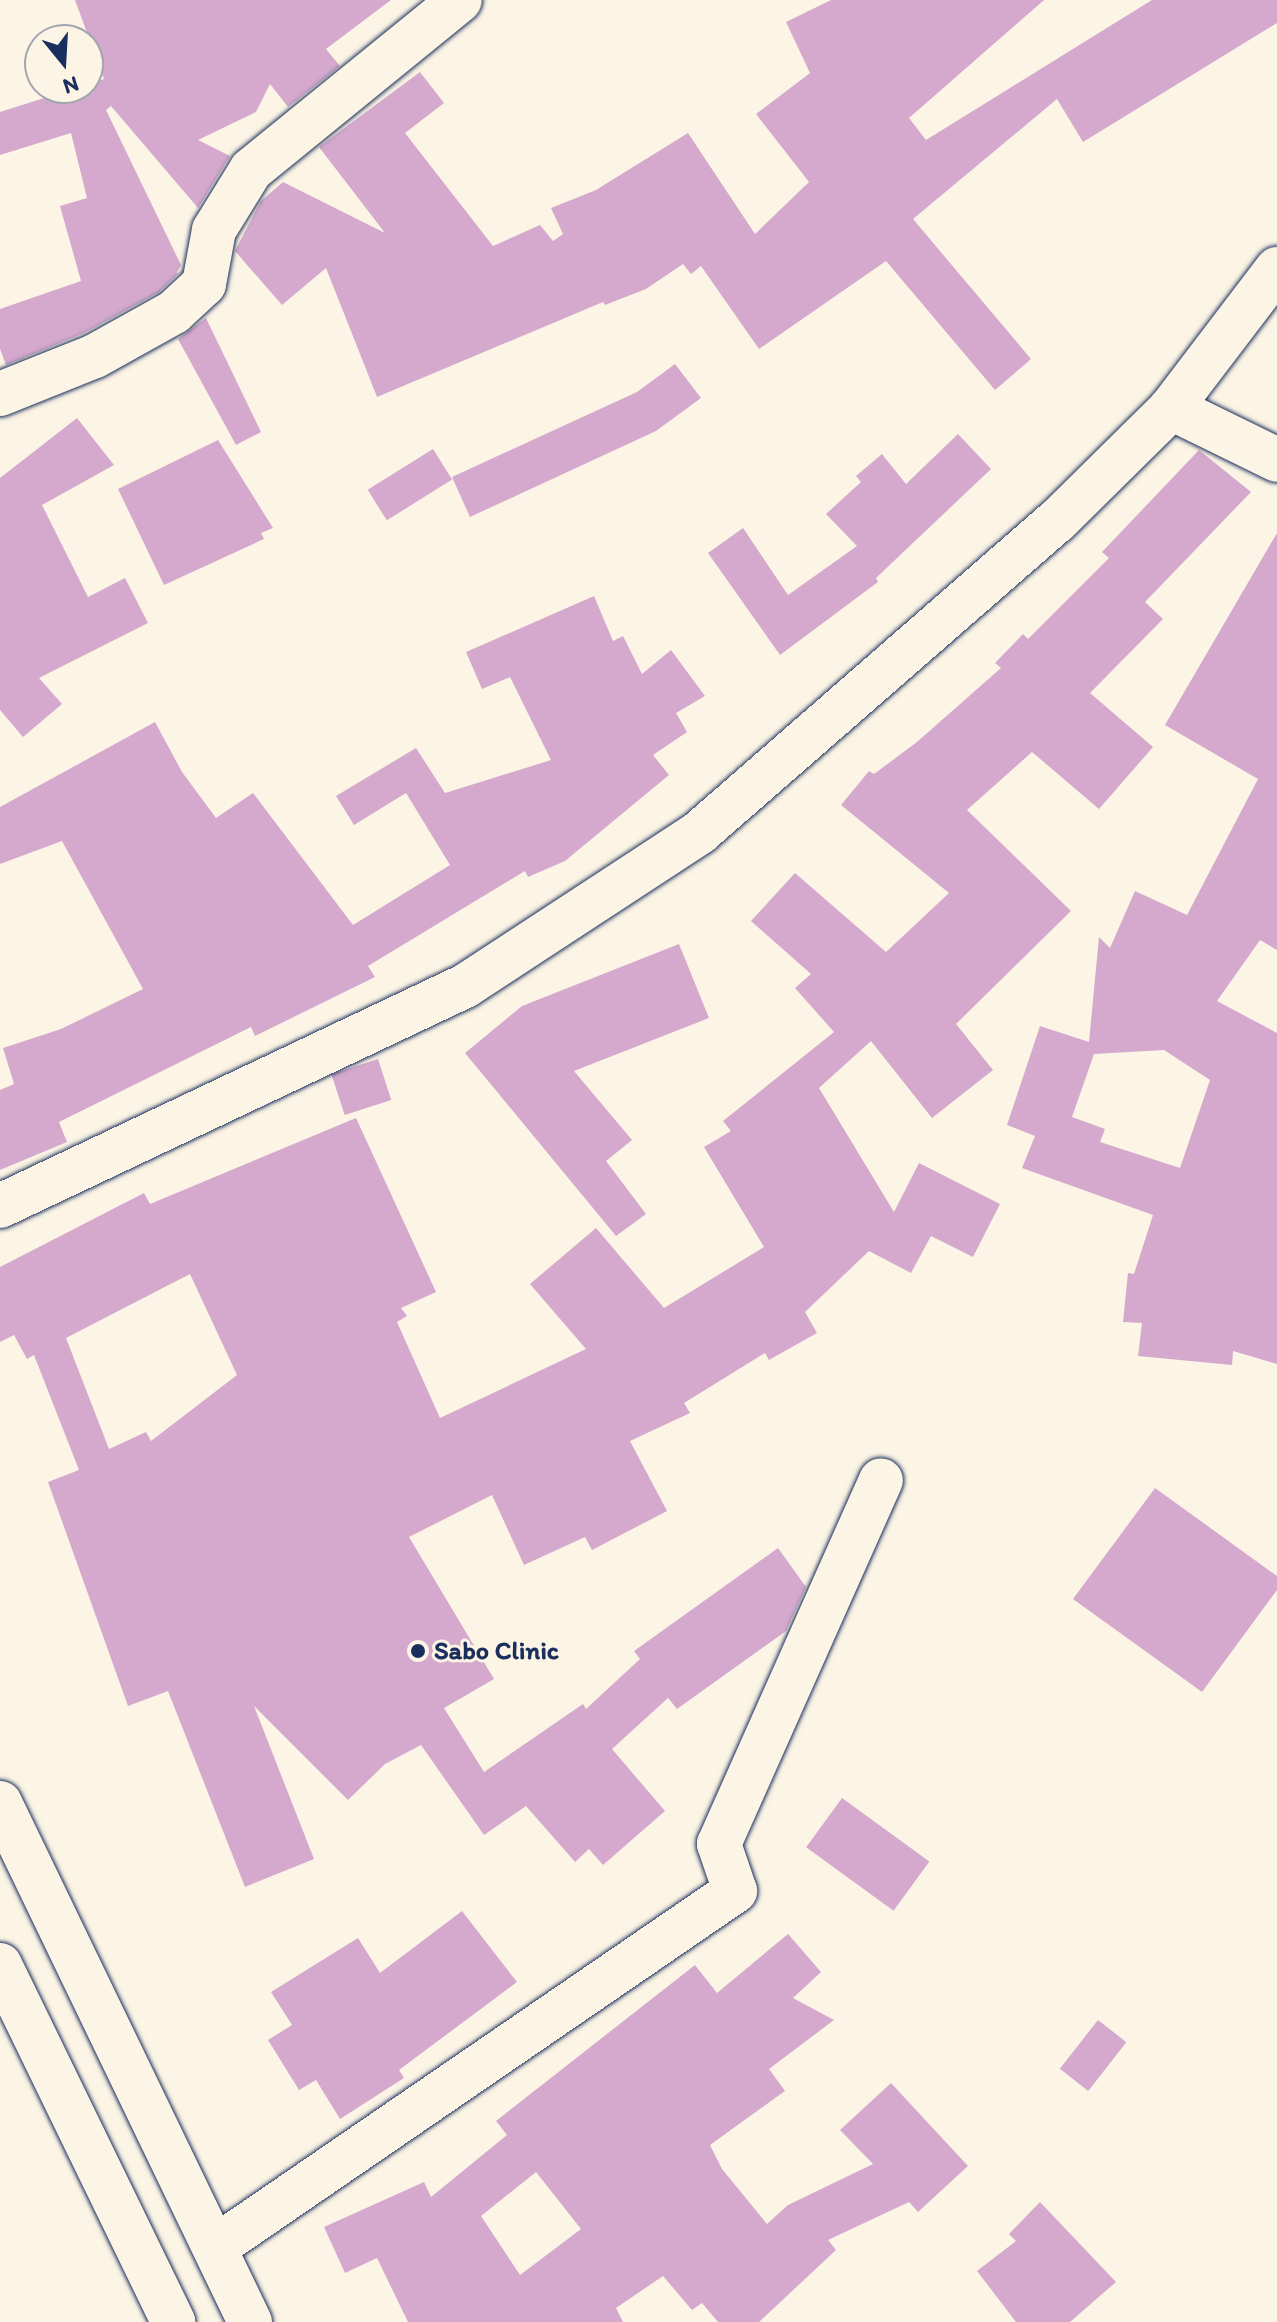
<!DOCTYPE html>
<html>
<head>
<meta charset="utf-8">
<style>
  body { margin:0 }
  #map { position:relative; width:1277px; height:2322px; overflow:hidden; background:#fcf5e5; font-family:Itim,sans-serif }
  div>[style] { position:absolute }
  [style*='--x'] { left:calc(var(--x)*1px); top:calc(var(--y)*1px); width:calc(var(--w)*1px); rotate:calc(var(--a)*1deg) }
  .building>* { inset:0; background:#d4a9cd; transform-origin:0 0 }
  .roads { filter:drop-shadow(0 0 2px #1b2f5e) drop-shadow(0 0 2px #1b2f5e) }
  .minor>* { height:44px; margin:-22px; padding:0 22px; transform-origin:22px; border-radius:22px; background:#fcf5e5 }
  .major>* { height:44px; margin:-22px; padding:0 22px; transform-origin:22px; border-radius:22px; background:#fcf5e5 }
  .dots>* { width:22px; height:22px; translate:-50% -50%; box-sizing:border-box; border:4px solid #fcf5e5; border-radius:50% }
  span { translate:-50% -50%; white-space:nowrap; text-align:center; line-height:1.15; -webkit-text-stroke:6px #fcf5e5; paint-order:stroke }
  .poi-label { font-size:26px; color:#1b2f5e; font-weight:700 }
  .left { translate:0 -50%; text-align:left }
  .north { position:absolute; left:24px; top:24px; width:80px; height:80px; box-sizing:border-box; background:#fcf5e5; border:2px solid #a2a6af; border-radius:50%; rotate:162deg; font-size:22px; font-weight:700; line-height:32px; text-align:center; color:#1b2f5e }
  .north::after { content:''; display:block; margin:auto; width:28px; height:36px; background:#1b2f5e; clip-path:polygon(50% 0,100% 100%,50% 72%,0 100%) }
</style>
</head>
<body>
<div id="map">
  <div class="building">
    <i style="clip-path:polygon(75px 0,391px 0,326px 49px,340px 66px,288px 107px,270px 84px,256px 112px,198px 140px,230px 156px,198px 208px,111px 106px,106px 110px,181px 265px,176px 274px,181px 271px,159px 292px,84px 333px,6px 365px,0 349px,0 309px,81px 281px,60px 206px,87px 198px,71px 133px,0 155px,0 112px,104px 79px)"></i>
    <i style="clip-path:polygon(831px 0,1044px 0,909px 118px,926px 140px,1152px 0,1277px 0,1277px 23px,1083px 142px,1057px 99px,913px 219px,1031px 359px,995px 390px,886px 261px,759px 349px,701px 266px,691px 274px,683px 264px,646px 289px,605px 305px,603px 302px,377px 397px,326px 268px,282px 305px,235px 251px,261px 201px,283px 182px,385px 233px,319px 147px,420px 72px,444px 103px,405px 133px,493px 246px,540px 225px,553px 241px,563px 234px,551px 208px,596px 190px,688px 133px,755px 234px,809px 182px,756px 114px,810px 73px,786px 22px)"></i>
    <i style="clip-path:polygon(206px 318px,261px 432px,236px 445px,178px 339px)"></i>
    <i style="clip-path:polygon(675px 364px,701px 398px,656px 431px,470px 517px,452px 477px,637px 392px)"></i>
    <i style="clip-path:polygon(77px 418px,114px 465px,42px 505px,88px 597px,125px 578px,148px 623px,39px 678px,62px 704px,23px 737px,0 710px,0 478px)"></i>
    <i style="clip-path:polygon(958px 434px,991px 469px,876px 578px,878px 582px,780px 655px,708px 553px,743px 528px,788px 595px,857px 546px,826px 514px,861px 482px,856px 476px,882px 454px,906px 484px)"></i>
    <i style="clip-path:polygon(218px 440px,273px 528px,261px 533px,264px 539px,164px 585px,118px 489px)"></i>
    <i style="left:433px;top:449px;width:36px;height:77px;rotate:58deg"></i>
    <i style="clip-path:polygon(evenodd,1199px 450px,1251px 492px,1145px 602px,1163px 619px,1090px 693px,1153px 747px,1099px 809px,1032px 752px,967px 810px,1071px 911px,956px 1024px,993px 1070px,932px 1118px,871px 1041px,819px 1088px,894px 1212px,919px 1163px,1000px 1204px,973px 1257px,931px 1236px,911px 1273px,869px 1251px,805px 1312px,817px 1333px,769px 1360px,765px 1353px,684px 1403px,690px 1413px,630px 1441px,667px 1511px,592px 1550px,585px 1537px,524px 1565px,492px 1495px,409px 1537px,494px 1679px,444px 1708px,484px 1772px,583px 1704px,586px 1709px,640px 1659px,634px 1651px,778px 1548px,806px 1587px,786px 1631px,677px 1709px,668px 1698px,612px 1749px,665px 1811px,603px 1865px,589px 1849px,575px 1862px,526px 1806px,484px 1835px,421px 1745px,385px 1764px,348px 1800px,254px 1706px,314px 1859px,245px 1887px,168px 1691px,128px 1706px,48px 1482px,79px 1470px,34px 1355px,27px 1359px,14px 1335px,0 1342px,0 1267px,144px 1193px,150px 1204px,356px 1118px,436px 1292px,401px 1308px,407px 1316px,397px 1322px,440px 1418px,586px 1349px,530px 1284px,596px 1228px,664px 1308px,764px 1247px,704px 1147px,731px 1131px,723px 1121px,834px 1032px,795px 988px,811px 974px,751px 921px,795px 873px,886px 952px,949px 893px,841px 805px,869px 771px,874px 774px,917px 742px,1001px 668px,995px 663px,1023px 634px,1028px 639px,1109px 558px,1102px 552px,1199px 450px,190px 1274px,237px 1375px,151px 1441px,146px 1432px,109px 1449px,66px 1338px,190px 1274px)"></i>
    <i style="clip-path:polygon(evenodd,1277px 533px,1277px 950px,1260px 940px,1217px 1001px,1277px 1033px,1277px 1364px,1233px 1351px,1232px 1365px,1138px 1356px,1142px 1323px,1123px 1322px,1128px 1273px,1134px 1274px,1153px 1215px,1022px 1168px,1035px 1136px,1007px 1125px,1040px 1026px,1089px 1042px,1099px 937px,1110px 948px,1135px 891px,1187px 915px,1258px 779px,1165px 725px,1277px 533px,1164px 1050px,1210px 1080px,1180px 1168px,1100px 1142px,1105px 1129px,1072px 1117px,1094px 1054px,1164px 1050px)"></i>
    <i style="clip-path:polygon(594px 596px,613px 641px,623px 636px,642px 674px,671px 650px,705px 696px,676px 713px,687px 732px,653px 755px,669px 775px,565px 861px,528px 877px,525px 871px,368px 966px,375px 977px,255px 1036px,251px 1027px,59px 1122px,67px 1142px,0 1170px,0 1090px,14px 1084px,3px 1048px,61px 1029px,143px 989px,62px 841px,0 864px,0 807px,155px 722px,182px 772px,216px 818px,253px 793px,353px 925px,450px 865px,406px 793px,354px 825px,336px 796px,416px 748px,445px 793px,551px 760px,510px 677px,482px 689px,466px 652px)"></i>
    <i style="clip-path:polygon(679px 944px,709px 1018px,574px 1071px,632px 1140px,606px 1161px,646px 1214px,616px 1236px,465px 1053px,522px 1006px)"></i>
    <i style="left:378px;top:1059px;width:43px;height:49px;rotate:72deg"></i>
    <i style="clip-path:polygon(1155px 1488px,1277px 1576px,1277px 1590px,1202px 1692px,1073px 1599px)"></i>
    <i style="left:842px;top:1798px;width:108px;height:61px;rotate:36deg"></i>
    <i style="clip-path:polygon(462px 1911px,517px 1982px,399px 2070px,404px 2078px,340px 2119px,316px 2080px,299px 2090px,268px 2040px,292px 2025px,271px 1992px,358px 1938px,380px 1973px)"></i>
    <i style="clip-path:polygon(evenodd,788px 1934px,821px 1972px,793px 1998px,834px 2020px,769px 2069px,785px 2091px,710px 2145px,722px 2169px,767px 2224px,788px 2205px,873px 2164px,840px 2130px,891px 2083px,968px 2166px,918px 2212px,909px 2202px,828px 2240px,836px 2250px,759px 2322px,718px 2322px,702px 2303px,692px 2310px,663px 2276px,616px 2308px,623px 2322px,408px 2322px,377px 2258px,345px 2273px,324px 2227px,424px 2182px,431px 2197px,507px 2135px,496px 2121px,695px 1965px,717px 1993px,788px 1934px,536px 2172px,581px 2229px,520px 2275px,481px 2216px,536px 2172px)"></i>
    <i style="left:1098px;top:2020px;width:36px;height:62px;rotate:38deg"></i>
    <i style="clip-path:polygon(1040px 2202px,1116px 2282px,1070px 2322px,1016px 2322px,977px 2271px,1016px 2241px,1009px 2234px)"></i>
  </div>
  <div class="roads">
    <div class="minor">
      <i style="--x:0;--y:394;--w:102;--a:-21.8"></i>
      <i style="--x:95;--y:356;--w:90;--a:-29.1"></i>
      <i style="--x:174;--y:312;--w:41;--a:-43"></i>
      <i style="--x:204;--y:284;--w:55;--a:-79.5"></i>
      <i style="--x:214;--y:230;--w:70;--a:-58.3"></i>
      <i style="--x:251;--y:170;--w:269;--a:-39.1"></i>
      <i style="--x:1171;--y:408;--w:118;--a:26.1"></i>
      <i style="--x:0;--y:1206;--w:514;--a:-25.32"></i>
      <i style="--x:465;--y:986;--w:281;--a:-33.2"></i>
      <i style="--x:700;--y:832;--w:473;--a:-41.1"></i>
      <i style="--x:1057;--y:521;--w:161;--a:-44.7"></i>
      <i style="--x:1171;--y:408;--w:175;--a:-52.7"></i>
      <i style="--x:217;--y:2246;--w:628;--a:-34.42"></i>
      <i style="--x:735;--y:1891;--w:50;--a:-108.8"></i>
      <i style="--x:719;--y:1844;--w:398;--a:-66"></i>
    </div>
    <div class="major">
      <i style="--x:0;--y:1803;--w:576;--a:64.28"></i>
      <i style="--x:0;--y:1965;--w:397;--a:64.1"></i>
    </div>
  </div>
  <div class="dots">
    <i style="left:418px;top:1651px;background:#1b2f5e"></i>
  </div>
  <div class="poi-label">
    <span class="left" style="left:434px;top:1651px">Sabo Clinic</span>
  </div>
  <div class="north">N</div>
</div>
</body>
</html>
